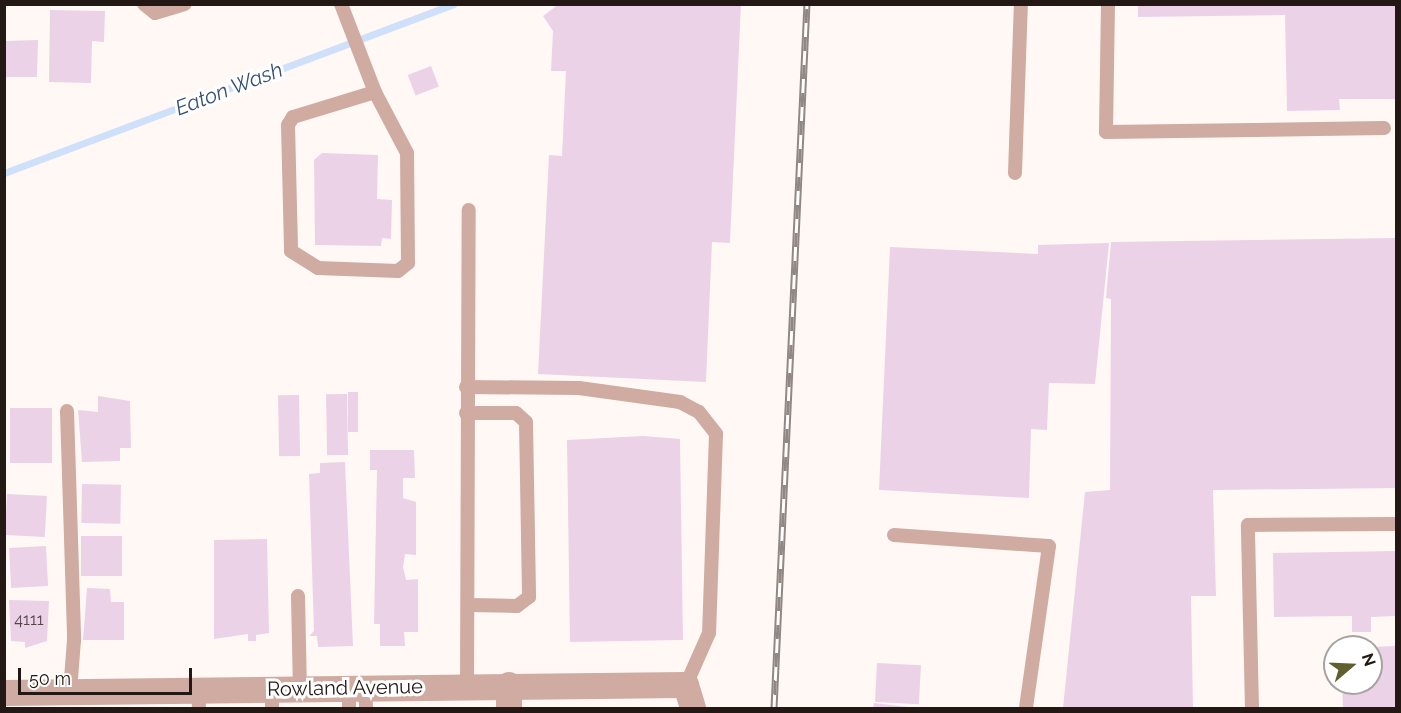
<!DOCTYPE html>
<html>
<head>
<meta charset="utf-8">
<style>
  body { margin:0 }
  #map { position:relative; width:1401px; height:713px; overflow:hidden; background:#fff8f5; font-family:Raleway,sans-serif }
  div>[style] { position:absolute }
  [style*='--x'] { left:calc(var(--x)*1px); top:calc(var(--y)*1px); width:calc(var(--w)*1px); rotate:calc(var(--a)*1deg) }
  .stream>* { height:7px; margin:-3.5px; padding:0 3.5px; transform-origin:3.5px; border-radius:3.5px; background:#cee0fa }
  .building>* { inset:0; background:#ecd2e7; transform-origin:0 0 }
  .lane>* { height:14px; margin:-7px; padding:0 7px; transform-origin:7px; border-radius:7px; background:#d0aba2 }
  .street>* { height:26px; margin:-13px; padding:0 13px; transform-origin:13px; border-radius:13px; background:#d0aba2 }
  .rail>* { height:7px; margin-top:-3.5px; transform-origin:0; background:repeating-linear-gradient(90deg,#fff 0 14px,#918884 0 28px); box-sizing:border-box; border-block:2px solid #918884 }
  span { translate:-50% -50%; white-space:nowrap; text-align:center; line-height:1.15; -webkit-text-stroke:6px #fff; paint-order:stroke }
  .number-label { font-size:16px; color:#554648 }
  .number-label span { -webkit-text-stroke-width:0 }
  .street-label { font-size:20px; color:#231813 }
  .water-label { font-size:21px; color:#354f75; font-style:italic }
  .frame { position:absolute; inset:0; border:6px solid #231813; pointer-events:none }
  .north { position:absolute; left:1323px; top:635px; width:60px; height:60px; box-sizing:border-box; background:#fff; border:2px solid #a7a3a1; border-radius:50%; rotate:71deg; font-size:16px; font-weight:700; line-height:24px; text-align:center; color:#231813 }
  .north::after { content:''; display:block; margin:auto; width:21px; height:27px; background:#5f602e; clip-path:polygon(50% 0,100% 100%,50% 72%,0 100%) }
  .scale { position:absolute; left:18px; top:668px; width:174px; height:27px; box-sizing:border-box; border:3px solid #231813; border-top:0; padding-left:8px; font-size:18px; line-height:21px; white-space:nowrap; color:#231813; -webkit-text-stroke:4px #fff; paint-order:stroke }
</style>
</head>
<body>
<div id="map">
  <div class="stream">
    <i style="--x:4;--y:173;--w:480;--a:-20.6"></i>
  </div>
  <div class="building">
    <i style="clip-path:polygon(559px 4px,741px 4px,730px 243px,712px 242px,706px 382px,538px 374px,549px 155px,562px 156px,566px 71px,551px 71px,553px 31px,543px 16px)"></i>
    <i style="clip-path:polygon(1138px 4px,1396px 4px,1396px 99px,1339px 99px,1340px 110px,1287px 111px,1285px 15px,1138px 17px)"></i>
    <i style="clip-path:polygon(50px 10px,105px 11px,104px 42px,92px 41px,91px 83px,49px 82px)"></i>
    <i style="clip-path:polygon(38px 40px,37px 77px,7px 77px,4px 82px,4px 41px)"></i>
    <i style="left:431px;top:66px;width:22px;height:25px;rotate:69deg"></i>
    <i style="clip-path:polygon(322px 153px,378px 155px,377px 199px,392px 200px,391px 239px,382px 238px,381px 246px,315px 245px,314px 160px)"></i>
    <i style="clip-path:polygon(1396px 238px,1396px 488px,1213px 490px,1216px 596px,1191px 596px,1193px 708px,1063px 708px,1085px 492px,1110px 490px,1111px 299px,1106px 298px,1111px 242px)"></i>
    <i style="clip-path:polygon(1109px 243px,1095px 384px,1049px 383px,1047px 430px,1031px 429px,1029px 498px,879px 490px,890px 247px,1038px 254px,1038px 245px)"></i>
    <i style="left:348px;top:392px;width:10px;height:40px"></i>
    <i style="left:347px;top:394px;width:61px;height:21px;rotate:89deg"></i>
    <i style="left:299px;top:395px;width:61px;height:21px;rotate:89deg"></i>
    <i style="clip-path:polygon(98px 396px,130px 401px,131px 448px,120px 448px,120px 461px,82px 462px,78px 410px,98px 412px)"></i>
    <i style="left:10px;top:408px;width:42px;height:55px"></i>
    <i style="clip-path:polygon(643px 436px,680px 439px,683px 640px,570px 642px,567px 440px)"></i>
    <i style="clip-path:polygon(370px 450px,414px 450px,415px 478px,403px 478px,403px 498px,416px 502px,416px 555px,405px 554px,403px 567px,406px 580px,418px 579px,418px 632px,404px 632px,405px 646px,380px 646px,380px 624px,374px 624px,377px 470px,370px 470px)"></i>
    <i style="clip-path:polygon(345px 462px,353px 646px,318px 647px,317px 636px,309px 636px,314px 631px,309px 474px,320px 473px,320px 463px)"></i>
    <i style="left:82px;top:484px;width:39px;height:39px;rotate:1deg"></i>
    <i style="left:7px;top:494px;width:40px;height:41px;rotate:3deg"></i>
    <i style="left:81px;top:536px;width:41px;height:40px"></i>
    <i style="clip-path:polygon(267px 539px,269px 633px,256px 635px,256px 641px,248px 641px,248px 634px,214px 639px,214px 540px)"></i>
    <i style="left:46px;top:546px;width:40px;height:37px;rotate:87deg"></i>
    <i style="clip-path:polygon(1396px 551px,1396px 616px,1371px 617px,1371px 632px,1352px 632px,1352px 616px,1274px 617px,1273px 553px)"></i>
    <i style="clip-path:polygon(87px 588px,110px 589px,111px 602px,124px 602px,124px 640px,83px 640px)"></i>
    <i style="clip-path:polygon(9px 600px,49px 601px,47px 641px,25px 648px,25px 642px,11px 641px)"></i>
    <i style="clip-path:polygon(1396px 646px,1396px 708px,1343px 708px,1342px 683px,1371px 683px,1371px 647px)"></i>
    <i style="left:877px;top:663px;width:44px;height:39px;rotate:3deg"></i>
    <i style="clip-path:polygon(874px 703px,908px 707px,908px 708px,873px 708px)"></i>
  </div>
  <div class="lane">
    <i style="--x:144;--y:4;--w:14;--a:39"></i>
    <i style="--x:155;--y:13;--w:31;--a:-17"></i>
    <i style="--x:341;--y:4;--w:94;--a:68.9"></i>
    <i style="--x:375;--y:92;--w:86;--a:163"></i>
    <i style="--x:293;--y:117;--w:9;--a:122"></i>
    <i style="--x:288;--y:125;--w:126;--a:88.6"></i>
    <i style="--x:291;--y:251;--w:32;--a:32"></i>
    <i style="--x:318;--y:268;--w:80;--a:2.1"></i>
    <i style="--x:398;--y:271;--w:13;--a:-39"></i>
    <i style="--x:408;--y:263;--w:110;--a:-90.5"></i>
    <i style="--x:407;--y:153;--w:69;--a:-117.7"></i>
    <i style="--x:1108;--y:4;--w:128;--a:90.9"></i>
    <i style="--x:1106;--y:132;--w:278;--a:-0.8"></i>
    <i style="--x:1015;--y:173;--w:169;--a:-88"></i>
    <i style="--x:466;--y:387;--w:113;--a:0.5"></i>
    <i style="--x:579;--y:388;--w:102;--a:7.9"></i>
    <i style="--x:680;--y:402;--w:21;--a:28"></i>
    <i style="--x:699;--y:412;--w:28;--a:52"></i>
    <i style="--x:716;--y:434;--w:199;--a:92"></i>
    <i style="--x:709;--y:633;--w:57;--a:113.9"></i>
    <i style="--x:67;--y:411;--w:229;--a:88.2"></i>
    <i style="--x:74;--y:640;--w:52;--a:94.4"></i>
    <i style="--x:466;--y:413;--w:50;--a:0"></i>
    <i style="--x:516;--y:413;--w:13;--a:42"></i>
    <i style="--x:526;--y:422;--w:175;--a:89"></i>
    <i style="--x:529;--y:597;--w:15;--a:143"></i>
    <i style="--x:517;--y:606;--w:48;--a:-178.8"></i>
    <i style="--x:894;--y:535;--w:155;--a:4.1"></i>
    <i style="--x:1049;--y:546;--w:164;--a:98.1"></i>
    <i style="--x:298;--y:596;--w:93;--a:88.8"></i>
    <i style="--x:467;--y:686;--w:476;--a:-89.8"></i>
    <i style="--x:349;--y:688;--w:20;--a:90"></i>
    <i style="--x:365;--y:688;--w:20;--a:87"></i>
    <i style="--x:198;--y:689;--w:19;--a:87"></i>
    <i style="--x:272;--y:689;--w:19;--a:90"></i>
    <i style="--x:1252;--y:708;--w:183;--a:-91.3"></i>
    <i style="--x:1248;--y:525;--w:148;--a:-0.4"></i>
  </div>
  <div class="street">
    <i style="--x:509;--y:685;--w:23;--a:90"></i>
    <i style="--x:4;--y:693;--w:682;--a:-0.67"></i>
    <i style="--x:686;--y:685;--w:24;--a:73"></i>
  </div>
  <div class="rail">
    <i style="--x:774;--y:708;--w:705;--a:-87.32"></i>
  </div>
  <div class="number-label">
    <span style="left:29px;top:620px">4111</span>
  </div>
  <div class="street-label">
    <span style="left:345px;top:688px;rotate:-1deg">Rowland Avenue</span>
  </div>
  <div class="water-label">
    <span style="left:229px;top:89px;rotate:-21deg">Eaton Wash</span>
  </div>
  <div class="frame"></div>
  <div class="north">N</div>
  <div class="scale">50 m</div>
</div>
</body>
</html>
